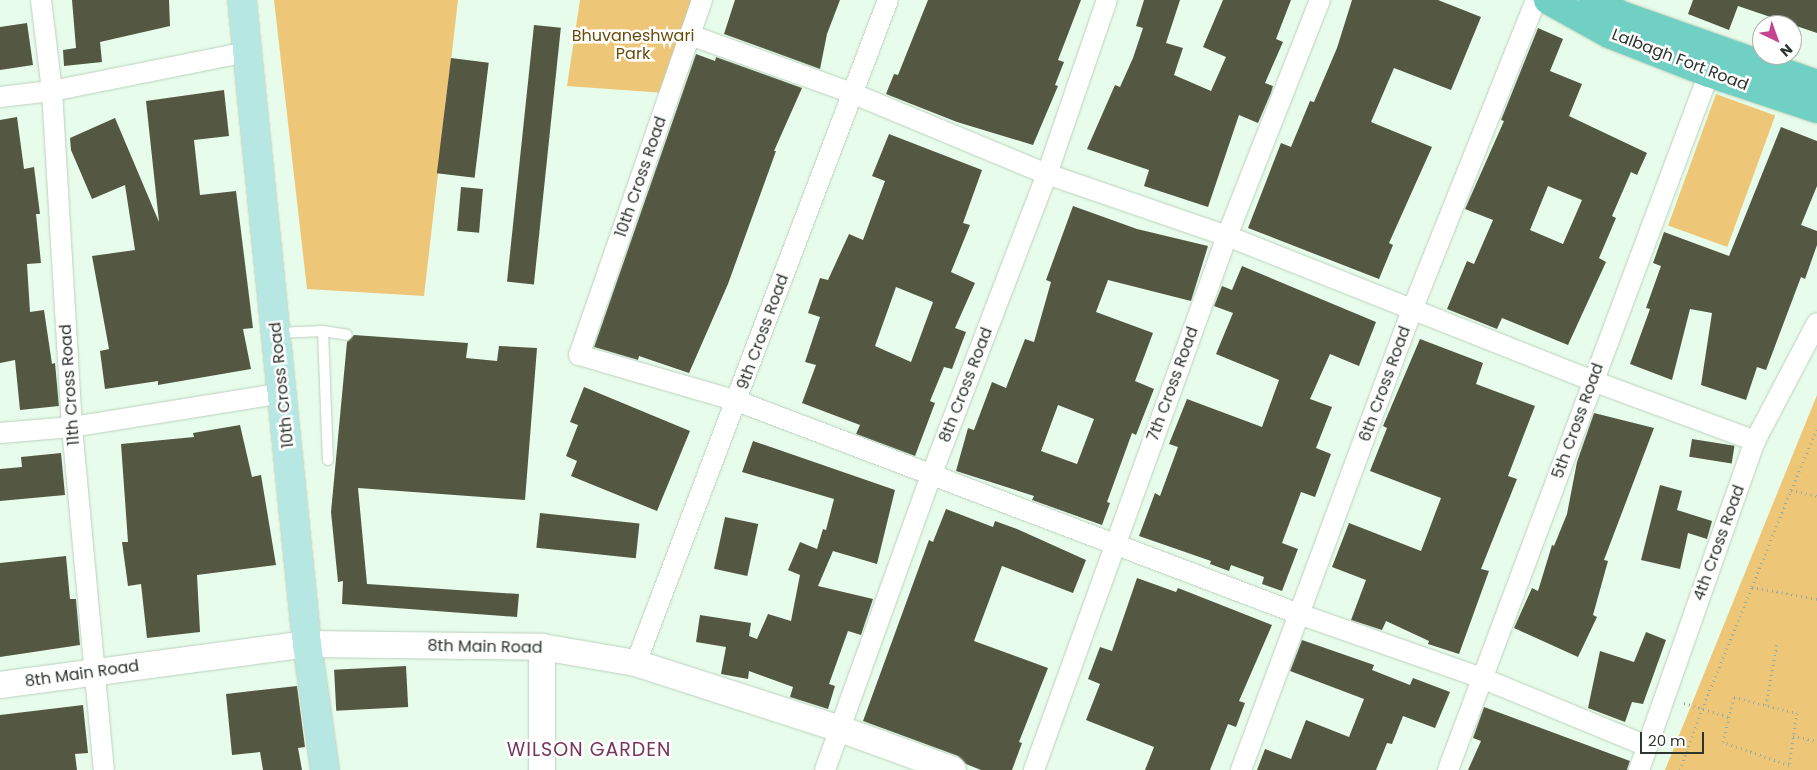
<!DOCTYPE html>
<html>
<head>
<meta charset="utf-8">
<style>
  body { margin:0 }
  #map { position:relative; width:1817px; height:770px; overflow:hidden; background:#e7fcea; font-family:Poppins,sans-serif }
  div>[style] { position:absolute }
  [style*='--x'] { left:calc(var(--x)*1px); top:calc(var(--y)*1px); width:calc(var(--w)*1px); rotate:calc(var(--a)*1deg) }
  .green>* { inset:0; background:#eec677; transform-origin:0 0 }
  .building>* { inset:0; background:#545843; transform-origin:0 0 }
  .path>* { height:3px; margin-top:-1.5px; transform-origin:0; background:repeating-linear-gradient(90deg,#9bab9e 0 1px,transparent 0 5px) }
  .roads { filter:drop-shadow(0 0 1px #bbd0bd) drop-shadow(0 0 1px #bbd0bd) }
  .service>* { height:10px; margin:-5px; padding:0 5px; transform-origin:5px; border-radius:5px; background:#fff }
  .minor>* { height:20px; margin:-10px; padding:0 10px; transform-origin:10px; border-radius:10px; background:#fff }
  .tertiary>* { height:26px; margin:-13px; padding:0 13px; transform-origin:13px; border-radius:13px; background:#fff }
  .secondary>* { height:28px; margin:-14px; padding:0 14px; transform-origin:14px; border-radius:14px; background:#b7e7e2 }
  .primary>* { height:28px; margin:-14px; padding:0 14px; transform-origin:14px; border-radius:14px; background:#70d0c4 }
  span { translate:-50% -50%; white-space:nowrap; text-align:center; line-height:1.15; -webkit-text-stroke:5px #fff; paint-order:stroke }
  .park-label { font-size:16px; color:#674c0b }
  .street-label { font-size:16px; color:#2d362e }
  .quarter-label { font-size:19px; color:#77375c; letter-spacing:1px }
  .north { position:absolute; left:1752px; top:15px; width:50px; height:50px; box-sizing:border-box; background:#fff; border:1px solid #abafab; border-radius:50%; rotate:138deg; font-size:14px; font-weight:700; line-height:20px; text-align:center; color:#2d362e }
  .north::after { content:''; display:block; margin:auto; width:18px; height:22px; background:#c34592; clip-path:polygon(50% 0,100% 100%,50% 72%,0 100%) }
  .scale { position:absolute; left:1640px; top:732px; width:64px; height:22px; box-sizing:border-box; border:2px solid #2d362e; border-top:0; padding-left:6px; font-size:15px; line-height:18px; white-space:nowrap; color:#2d362e; -webkit-text-stroke:4px #fff; paint-order:stroke }
</style>
</head>
<body>
<div id="map">
  <div class="green">
    <i style="clip-path:polygon(274px 0,458px 0,424px 296px,307px 289px)"></i>
    <i style="clip-path:polygon(580px 0,696px 0,665px 93px,567px 86px)"></i>
    <i style="left:1716px;top:94px;width:63px;height:140px;rotate:20deg"></i>
    <i style="clip-path:polygon(1817px 395px,1817px 770px,1665px 770px)"></i>
  </div>
  <div class="building">
    <i style="clip-path:polygon(72px 0,169px 0,170px 26px,100px 42px,102px 62px,64px 66px,63px 50px,76px 48px)"></i>
    <i style="clip-path:polygon(735px 0,840px 0,827px 34px,820px 69px,724px 34px)"></i>
    <i style="clip-path:polygon(928px 0,1081px 0,1058px 60px,1064px 62px,1055px 85px,1058px 86px,1033px 145px,957px 122px,886px 94px,894px 74px,898px 75px)"></i>
    <i style="clip-path:polygon(1144px 0,1180px 0,1166px 43px,1183px 48px,1174px 75px,1211px 91px,1226px 57px,1203px 47px,1223px 0,1291px 0,1276px 39px,1283px 42px,1265px 83px,1273px 86px,1271px 93px,1258px 123px,1239px 115px,1208px 207px,1144px 186px,1149px 170px,1087px 149px,1115px 85px,1120px 87px,1133px 58px,1143px 28px,1136px 26px)"></i>
    <i style="clip-path:polygon(1352px 0,1438px 0,1481px 17px,1451px 90px,1394px 68px,1371px 122px,1432px 147px,1389px 243px,1393px 245px,1379px 279px,1248px 228px,1281px 143px,1291px 147px,1310px 101px,1314px 102px,1337px 48px)"></i>
    <i style="clip-path:polygon(1693px 0,1817px 0,1817px 33px,1738px 6px,1729px 30px,1688px 14px)"></i>
    <i style="clip-path:polygon(27px 23px,33px 65px,0 70px,0 27px)"></i>
    <i style="left:534px;top:25px;width:27px;height:258px;rotate:6deg"></i>
    <i style="clip-path:polygon(evenodd,1538px 28px,1563px 39px,1550px 71px,1582px 84px,1569px 116px,1647px 153px,1637px 175px,1631px 172px,1612px 216px,1616px 218px,1599px 258px,1606px 262px,1568px 345px,1502px 318px,1497px 329px,1447px 309px,1467px 261px,1474px 264px,1493px 220px,1465px 209px,1504px 121px,1501px 120px,1538px 28px,1548px 186px,1582px 200px,1563px 244px,1530px 230px,1548px 186px)"></i>
    <i style="clip-path:polygon(696px 54px,715px 61px,716px 57px,802px 88px,774px 151px,776px 151px,728px 284px,689px 373px,639px 356px,638px 360px,594px 347px)"></i>
    <i style="left:451px;top:58px;width:38px;height:116px;rotate:7deg"></i>
    <i style="clip-path:polygon(224px 90px,229px 136px,194px 140px,200px 195px,236px 191px,253px 328px,243px 329px,251px 369px,158px 385px,158px 381px,105px 389px,100px 351px,109px 349px,92px 256px,135px 250px,125px 185px,92px 199px,71px 150px,70px 138px,115px 118px,159px 222px,146px 101px)"></i>
    <i style="clip-path:polygon(17px 117px,24px 169px,34px 167px,40px 214px,36px 214px,41px 263px,27px 264px,30px 312px,44px 310px,52px 364px,55px 363px,59px 406px,20px 410px,15px 360px,0 363px,0 120px)"></i>
    <i style="clip-path:polygon(1781px 127px,1817px 141px,1817px 186px,1801px 225px,1817px 231px,1817px 245px,1805px 279px,1801px 277px,1766px 370px,1757px 367px,1746px 400px,1701px 385px,1712px 313px,1690px 309px,1672px 380px,1630px 364px,1650px 309px,1646px 308px,1661px 266px,1653px 263px,1664px 232px,1729px 256px)"></i>
    <i style="clip-path:polygon(evenodd,889px 134px,982px 170px,963px 223px,970px 225px,951px 272px,975px 283px,955px 328px,966px 332px,952px 369px,944px 367px,930px 401px,935px 403px,915px 456px,856px 434px,860px 425px,802px 403px,816px 365px,805px 362px,820px 317px,808px 313px,820px 278px,828px 280px,849px 234px,863px 240px,885px 181px,872px 176px,889px 134px,896px 287px,933px 302px,911px 362px,875px 346px,896px 287px)"></i>
    <i style="left:461px;top:187px;width:22px;height:44px;rotate:5deg"></i>
    <i style="clip-path:polygon(evenodd,1073px 206px,1137px 229px,1208px 246px,1191px 301px,1108px 280px,1096px 312px,1153px 333px,1135px 381px,1154px 389px,1136px 435px,1132px 433px,1107px 502px,1110px 503px,1102px 525px,1032px 500px,1034px 496px,956px 471px,968px 428px,974px 430px,992px 382px,1006px 388px,1025px 339px,1034px 342px,1051px 282px,1046px 280px,1073px 206px,1058px 405px,1094px 419px,1077px 464px,1041px 451px,1058px 405px)"></i>
    <i style="clip-path:polygon(1242px 266px,1376px 322px,1359px 366px,1330px 354px,1310px 399px,1332px 407px,1316px 448px,1331px 454px,1315px 497px,1301px 492px,1282px 543px,1298px 549px,1282px 591px,1262px 584px,1264px 577px,1231px 565px,1229px 571px,1210px 564px,1211px 561px,1139px 536px,1155px 493px,1160px 496px,1178px 447px,1169px 444px,1187px 399px,1262px 427px,1279px 380px,1216px 354px,1233px 313px,1214px 306px,1222px 286px,1232px 290px)"></i>
    <i style="clip-path:polygon(354px 335px,468px 343px,466px 358px,497px 361px,499px 346px,537px 348px,525px 500px,358px 488px,367px 584px,519px 594px,517px 617px,342px 604px,343px 581px,338px 582px,331px 512px,347px 342px)"></i>
    <i style="clip-path:polygon(1420px 339px,1483px 363px,1476px 384px,1535px 406px,1508px 476px,1517px 479px,1481px 569px,1489px 571px,1459px 654px,1428px 644px,1429px 641px,1386px 621px,1382px 630px,1351px 620px,1366px 580px,1332px 567px,1349px 523px,1421px 551px,1441px 498px,1370px 471px,1387px 428px,1383px 426px)"></i>
    <i style="clip-path:polygon(584px 387px,690px 431px,657px 511px,571px 476px,577px 461px,566px 456px,578px 425px,570px 422px)"></i>
    <i style="clip-path:polygon(1594px 413px,1654px 428px,1604px 560px,1608px 561px,1593px 615px,1597px 617px,1578px 657px,1514px 628px,1532px 588px,1538px 591px,1552px 545px,1554px 546px,1567px 514px,1577px 462px)"></i>
    <i style="clip-path:polygon(240px 425px,252px 477px,261px 475px,276px 565px,197px 575px,200px 632px,147px 638px,141px 584px,128px 586px,122px 542px,128px 542px,121px 444px,194px 437px,193px 433px)"></i>
    <i style="left:1692px;top:439px;width:43px;height:18px;rotate:9deg"></i>
    <i style="clip-path:polygon(753px 441px,895px 490px,877px 564px,833px 551px,818px 586px,873px 599px,861px 635px,848px 631px,829px 684px,835px 686px,828px 709px,790px 697px,793px 687px,749px 671px,748px 679px,721px 674px,726px 647px,696px 642px,700px 615px,751px 623px,749px 636px,757px 639px,768px 614px,791px 621px,800px 575px,788px 570px,800px 542px,817px 549px,823px 529px,826px 530px,834px 499px,742px 472px)"></i>
    <i style="clip-path:polygon(61px 453px,65px 495px,0 501px,0 469px,22px 467px,21px 457px)"></i>
    <i style="clip-path:polygon(1660px 485px,1682px 491px,1677px 510px,1712px 521px,1707px 539px,1688px 533px,1680px 569px,1641px 560px)"></i>
    <i style="clip-path:polygon(946px 509px,993px 527px,995px 521px,1017px 529px,1086px 560px,1073px 593px,1002px 566px,974px 641px,1048px 668px,1019px 742px,1022px 743px,1012px 770px,981px 770px,966px 764px,958px 756px,863px 721px,929px 540px,933px 542px)"></i>
    <i style="left:540px;top:513px;width:100px;height:35px;rotate:6deg"></i>
    <i style="left:725px;top:517px;width:34px;height:53px;rotate:12deg"></i>
    <i style="clip-path:polygon(66px 556px,70px 599px,76px 599px,80px 645px,0 657px,0 563px)"></i>
    <i style="clip-path:polygon(1137px 578px,1176px 592px,1178px 588px,1272px 625px,1239px 701px,1245px 703px,1236px 727px,1228px 724px,1210px 770px,1145px 770px,1154px 747px,1086px 720px,1100px 684px,1088px 679px,1100px 647px,1112px 651px)"></i>
    <i style="clip-path:polygon(1646px 632px,1666px 640px,1643px 704px,1632px 702px,1625px 722px,1588px 708px,1600px 651px,1634px 662px)"></i>
    <i style="clip-path:polygon(1302px 640px,1374px 665px,1372px 670px,1410px 685px,1413px 678px,1450px 692px,1435px 728px,1403px 716px,1392px 744px,1387px 743px,1376px 770px,1257px 770px,1265px 749px,1291px 759px,1306px 720px,1349px 737px,1364px 699px,1290px 671px)"></i>
    <i style="left:406px;top:666px;width:41px;height:72px;rotate:87deg"></i>
    <i style="clip-path:polygon(297px 686px,305px 747px,298px 748px,302px 770px,263px 770px,260px 752px,232px 755px,226px 694px)"></i>
    <i style="clip-path:polygon(83px 705px,88px 753px,75px 754px,77px 770px,0 770px,0 715px)"></i>
    <i style="clip-path:polygon(1484px 707px,1630px 761px,1627px 770px,1468px 770px,1481px 741px,1473px 738px)"></i>
  </div>
  <div class="path">
    <i style="--x:1791;--y:490;--w:66;--a:-66.9"></i>
    <i style="--x:1752;--y:587;--w:105;--a:-68.1"></i>
    <i style="--x:1791;--y:490;--w:27;--a:13"></i>
    <i style="--x:1734;--y:697;--w:65;--a:14.3"></i>
    <i style="--x:1797;--y:713;--w:53;--a:98.7"></i>
    <i style="--x:1789;--y:765;--w:70;--a:-160.8"></i>
    <i style="--x:1723;--y:742;--w:46;--a:-76.3"></i>
    <i style="--x:1684;--y:703;--w:47;--a:17.3"></i>
    <i style="--x:1766;--y:705;--w:63;--a:-79.9"></i>
    <i style="--x:1793;--y:736;--w:25;--a:12"></i>
    <i style="--x:1680;--y:770;--w:65;--a:-70.2"></i>
    <i style="--x:1702;--y:709;--w:132;--a:-67.7"></i>
    <i style="--x:1752;--y:587;--w:66;--a:10.5"></i>
  </div>
  <div class="roads">
    <div class="service">
      <i style="--x:323;--y:331;--w:129;--a:87.8"></i>
      <i style="--x:277;--y:333;--w:46;--a:-2.5"></i>
      <i style="--x:323;--y:331;--w:24;--a:9"></i>
    </div>
    <div class="minor">
      <i style="--x:41;--y:0;--w:92;--a:83.1"></i>
      <i style="--x:52;--y:91;--w:337;--a:86.6"></i>
      <i style="--x:72;--y:427;--w:344;--a:84.7"></i>
      <i style="--x:702;--y:0;--w:376;--a:109.1"></i>
      <i style="--x:579;--y:355;--w:165;--a:16.2"></i>
      <i style="--x:737;--y:401;--w:601;--a:20.76"></i>
      <i style="--x:1299;--y:614;--w:194;--a:19.3"></i>
      <i style="--x:1482;--y:678;--w:178;--a:22.4"></i>
      <i style="--x:690;--y:35;--w:172;--a:19.7"></i>
      <i style="--x:852;--y:93;--w:211;--a:22.6"></i>
      <i style="--x:1047;--y:174;--w:190;--a:19"></i>
      <i style="--x:1227;--y:236;--w:394;--a:21.6"></i>
      <i style="--x:1593;--y:381;--w:173;--a:20.3"></i>
      <i style="--x:0;--y:97;--w:52;--a:-6.6"></i>
      <i style="--x:52;--y:91;--w:199;--a:-11.3"></i>
      <i style="--x:0;--y:433;--w:72;--a:-4.8"></i>
      <i style="--x:72;--y:427;--w:215;--a:-9.1"></i>
      <i style="--x:636;--y:663;--w:709;--a:-69.19"></i>
      <i style="--x:825;--y:770;--w:313;--a:-70.2"></i>
      <i style="--x:931;--y:476;--w:324;--a:-69"></i>
      <i style="--x:1047;--y:174;--w:184;--a:-71"></i>
      <i style="--x:1034;--y:770;--w:568;--a:-70.13"></i>
      <i style="--x:1227;--y:236;--w:254;--a:-68.5"></i>
      <i style="--x:1241;--y:770;--w:491;--a:-69.6"></i>
      <i style="--x:1412;--y:310;--w:334;--a:-68.2"></i>
      <i style="--x:1448;--y:770;--w:744;--a:-69.47"></i>
      <i style="--x:1639;--y:770;--w:349;--a:-70.6"></i>
      <i style="--x:1755;--y:441;--w:133;--a:-62.3"></i>
    </div>
    <div class="tertiary">
      <i style="--x:542;--y:647;--w:123;--a:90"></i>
      <i style="--x:0;--y:685;--w:310;--a:-7.6"></i>
      <i style="--x:307;--y:644;--w:235;--a:0.7"></i>
      <i style="--x:542;--y:647;--w:95;--a:9.7"></i>
      <i style="--x:636;--y:663;--w:214;--a:17.9"></i>
      <i style="--x:840;--y:729;--w:120;--a:19.9"></i>
    </div>
    <div class="secondary">
      <i style="--x:242;--y:0;--w:647;--a:84.24"></i>
      <i style="--x:307;--y:644;--w:127;--a:81.9"></i>
    </div>
    <div class="primary">
      <i style="--x:1548;--y:0;--w:70;--a:29.1"></i>
      <i style="--x:1609;--y:34;--w:107;--a:21.3"></i>
      <i style="--x:1709;--y:73;--w:114;--a:18.4"></i>
      <i style="--x:1593;--y:0;--w:32;--a:28"></i>
      <i style="--x:1621;--y:15;--w:208;--a:19.4"></i>
    </div>
  </div>
  <div class="park-label">
    <span style="left:633px;top:45px">Bhuvaneshwari<br>Park</span>
  </div>
  <div class="street-label">
    <span style="left:1680px;top:60px;rotate:21deg">Lalbagh Fort Road</span>
    <span style="left:641px;top:177px;rotate:-71deg">10th Cross Road</span>
    <span style="left:763px;top:332px;rotate:-70deg">9th Cross Road</span>
    <span style="left:1173px;top:384px;rotate:-70deg">7th Cross Road</span>
    <span style="left:1385px;top:384px;rotate:-70deg">6th Cross Road</span>
    <span style="left:70px;top:385px;rotate:-94deg">11th Cross Road</span>
    <span style="left:282px;top:385px;rotate:-96deg">10th Cross Road</span>
    <span style="left:966px;top:385px;rotate:-69deg">8th Cross Road</span>
    <span style="left:1578px;top:421px;rotate:-70deg">5th Cross Road</span>
    <span style="left:1719px;top:543px;rotate:-70deg">4th Cross Road</span>
    <span style="left:485px;top:647px;rotate:1deg">8th Main Road</span>
    <span style="left:82px;top:674px;rotate:-8deg">8th Main Road</span>
  </div>
  <div class="quarter-label">
    <span style="left:589px;top:750px">WILSON GARDEN</span>
  </div>
  <div class="north">N</div>
  <div class="scale">20 m</div>
</div>
</body>
</html>
